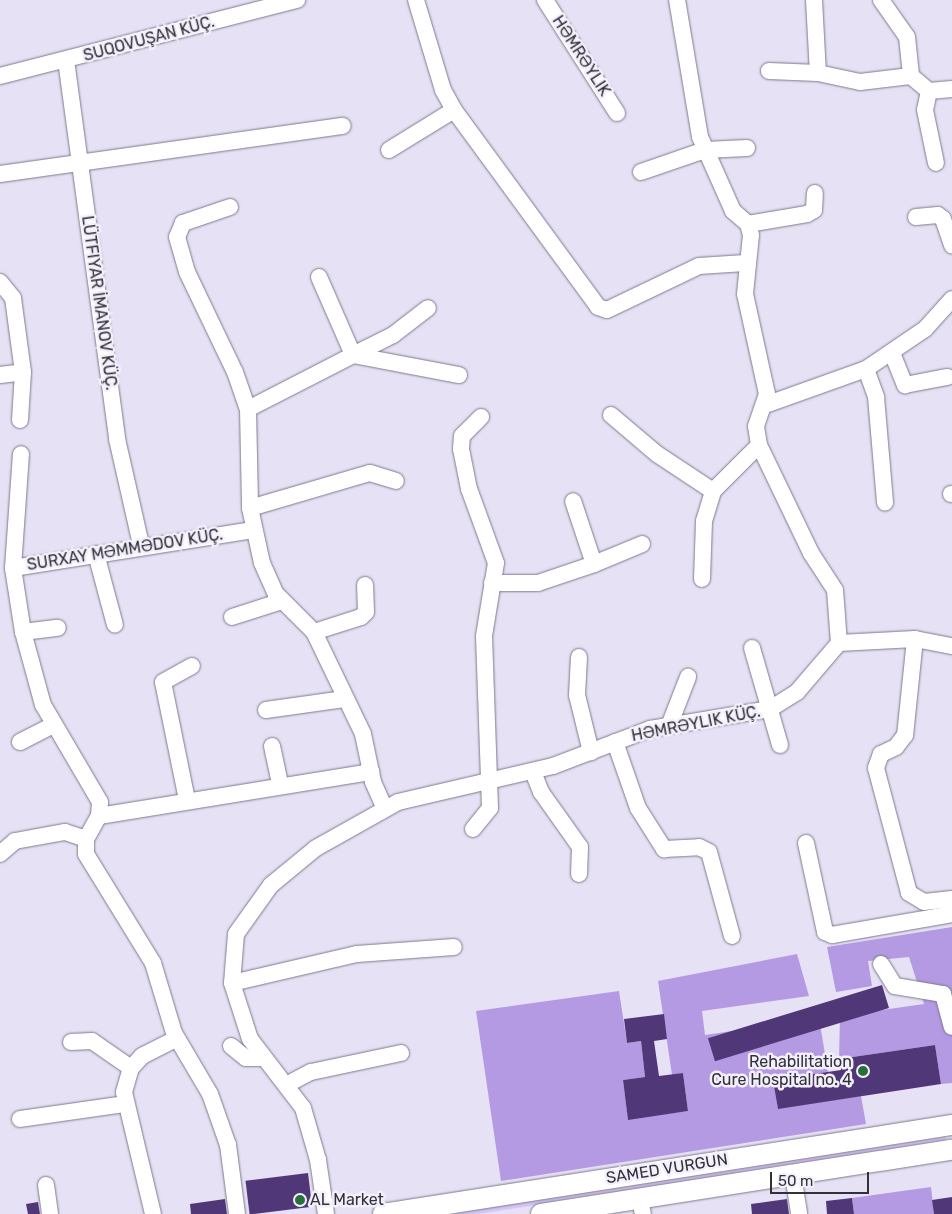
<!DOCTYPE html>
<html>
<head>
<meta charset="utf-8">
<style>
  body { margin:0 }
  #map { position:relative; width:952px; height:1214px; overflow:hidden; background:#e7e1f5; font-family:Rubik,sans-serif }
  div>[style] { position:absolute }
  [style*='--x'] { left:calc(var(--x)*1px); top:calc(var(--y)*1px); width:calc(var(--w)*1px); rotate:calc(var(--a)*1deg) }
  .green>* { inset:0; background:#d6c6f8 }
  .forest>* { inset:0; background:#b39ae3 }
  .building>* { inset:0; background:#503777; transform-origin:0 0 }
  .roads { filter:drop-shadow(0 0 1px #7e798b) drop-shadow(0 0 1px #7e798b) }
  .minor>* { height:16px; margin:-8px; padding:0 8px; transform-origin:8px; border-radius:8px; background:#fff }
  .major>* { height:20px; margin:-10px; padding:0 10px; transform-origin:10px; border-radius:10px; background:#fff }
  .dots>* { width:14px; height:14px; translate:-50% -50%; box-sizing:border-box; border:2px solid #f3f0fc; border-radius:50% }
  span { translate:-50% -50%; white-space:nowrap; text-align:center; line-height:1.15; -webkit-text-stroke:5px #f3f0fc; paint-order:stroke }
  .street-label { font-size:16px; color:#323038 }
  .poi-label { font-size:16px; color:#323038 }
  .right { translate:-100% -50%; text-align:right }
  .left { translate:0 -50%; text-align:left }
  .scale { position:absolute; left:770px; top:1172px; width:99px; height:22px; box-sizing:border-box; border:2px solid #323038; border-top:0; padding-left:6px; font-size:15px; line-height:18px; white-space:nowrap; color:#323038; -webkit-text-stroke:4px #f3f0fc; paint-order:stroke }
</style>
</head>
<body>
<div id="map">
  <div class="green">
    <i style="clip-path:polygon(945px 1133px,946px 1140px,479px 1214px,437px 1214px)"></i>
  </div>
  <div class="forest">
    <i style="clip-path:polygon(952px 927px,952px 1083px,941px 1084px,935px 1045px,839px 1059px,840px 1016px,924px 1004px,909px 957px,868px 961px,872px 986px,836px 992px,827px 947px)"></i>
    <i style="clip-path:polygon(797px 954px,809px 996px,702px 1011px,705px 1035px,819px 1018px,828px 1072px,774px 1080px,778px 1108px,861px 1096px,866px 1124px,501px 1181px,476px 1011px,619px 991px,627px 1043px,641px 1041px,645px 1077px,623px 1080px,628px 1119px,688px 1111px,683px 1073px,672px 1075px,658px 981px)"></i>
    <i style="clip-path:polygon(931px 1187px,934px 1214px,854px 1214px,852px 1198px)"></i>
  </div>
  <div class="building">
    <i style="left:882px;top:985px;width:24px;height:182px;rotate:73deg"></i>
    <i style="clip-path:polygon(664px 1014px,667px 1039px,654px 1041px,659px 1076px,683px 1073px,688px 1111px,628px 1120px,623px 1080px,645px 1077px,641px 1041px,627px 1043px,624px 1019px)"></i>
    <i style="clip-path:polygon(935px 1045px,941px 1084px,778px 1109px,773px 1080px,841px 1070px,839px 1059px)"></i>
    <i style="left:308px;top:1173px;width:34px;height:63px;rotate:83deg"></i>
    <i style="clip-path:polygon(952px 1197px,952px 1214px,934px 1214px,932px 1200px)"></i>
    <i style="clip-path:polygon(852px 1198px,854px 1214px,827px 1214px,826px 1201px)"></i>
    <i style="clip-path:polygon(225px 1199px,227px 1214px,191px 1214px,190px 1204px)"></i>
    <i style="clip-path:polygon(787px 1199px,789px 1214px,752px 1214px,751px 1204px)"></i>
    <i style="clip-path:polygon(38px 1202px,40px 1214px,28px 1214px,26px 1204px)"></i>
  </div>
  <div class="roads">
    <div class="minor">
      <i style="--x:416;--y:0;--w:94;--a:73.3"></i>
      <i style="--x:443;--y:90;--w:23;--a:61"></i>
      <i style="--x:454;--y:110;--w:244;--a:53.8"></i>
      <i style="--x:598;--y:307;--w:9;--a:18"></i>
      <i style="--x:607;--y:310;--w:102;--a:-25.6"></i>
      <i style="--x:699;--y:266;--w:46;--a:-3.7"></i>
      <i style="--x:545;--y:0;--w:134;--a:57.5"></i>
      <i style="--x:814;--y:0;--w:73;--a:86.9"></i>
      <i style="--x:818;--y:73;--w:43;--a:12.1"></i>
      <i style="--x:860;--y:82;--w:51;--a:-6.7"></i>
      <i style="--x:911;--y:76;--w:23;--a:40"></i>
      <i style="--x:929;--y:91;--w:23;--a:-5"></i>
      <i style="--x:881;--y:0;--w:45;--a:54.9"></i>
      <i style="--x:907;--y:37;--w:39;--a:84"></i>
      <i style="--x:66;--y:60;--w:382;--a:82.3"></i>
      <i style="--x:117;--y:439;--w:109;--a:77.2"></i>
      <i style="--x:769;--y:71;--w:49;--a:2.3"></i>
      <i style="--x:0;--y:76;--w:307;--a:-14.4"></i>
      <i style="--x:929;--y:91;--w:19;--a:102"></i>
      <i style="--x:925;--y:110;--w:54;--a:78.3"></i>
      <i style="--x:389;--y:150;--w:76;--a:-31.6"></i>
      <i style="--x:641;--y:172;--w:68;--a:-19"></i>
      <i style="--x:705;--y:150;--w:42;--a:-2.7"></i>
      <i style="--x:0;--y:174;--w:346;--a:-8"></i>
      <i style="--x:230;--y:207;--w:50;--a:161.2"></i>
      <i style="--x:183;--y:223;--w:15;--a:113"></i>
      <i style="--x:177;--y:237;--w:36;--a:74"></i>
      <i style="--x:187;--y:272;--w:111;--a:64.4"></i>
      <i style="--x:235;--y:372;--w:39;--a:71"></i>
      <i style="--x:248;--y:409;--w:99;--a:88.8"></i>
      <i style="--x:250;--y:508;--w:56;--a:77.7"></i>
      <i style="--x:262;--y:563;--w:34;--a:66"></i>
      <i style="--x:276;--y:594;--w:54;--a:45"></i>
      <i style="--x:314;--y:632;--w:113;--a:64.3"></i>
      <i style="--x:363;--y:734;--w:49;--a:78.2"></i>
      <i style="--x:373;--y:782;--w:27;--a:66"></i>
      <i style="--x:916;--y:217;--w:22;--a:-5"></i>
      <i style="--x:938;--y:215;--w:6;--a:39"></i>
      <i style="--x:943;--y:219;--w:28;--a:71"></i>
      <i style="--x:748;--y:224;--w:60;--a:-9.6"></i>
      <i style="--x:807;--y:214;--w:8;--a:-30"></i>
      <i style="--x:814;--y:210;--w:17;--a:-87"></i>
      <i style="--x:319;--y:277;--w:85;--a:66.4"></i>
      <i style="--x:353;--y:355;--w:45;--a:-26.6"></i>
      <i style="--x:393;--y:335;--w:44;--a:-37.6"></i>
      <i style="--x:0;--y:282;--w:21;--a:51"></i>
      <i style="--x:13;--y:298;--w:75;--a:82.3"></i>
      <i style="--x:23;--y:372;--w:48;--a:93.6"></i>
      <i style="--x:892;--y:353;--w:35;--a:68"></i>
      <i style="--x:905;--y:385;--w:43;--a:-10.8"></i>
      <i style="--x:866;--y:369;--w:30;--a:70"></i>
      <i style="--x:876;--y:397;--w:106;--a:85.1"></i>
      <i style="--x:0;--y:375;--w:23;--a:-7"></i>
      <i style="--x:768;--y:404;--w:104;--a:-19.7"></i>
      <i style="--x:866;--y:369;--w:71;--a:-34.1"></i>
      <i style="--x:925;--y:329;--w:40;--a:-48"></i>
      <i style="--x:248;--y:409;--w:118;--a:-27.2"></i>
      <i style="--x:353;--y:355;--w:108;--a:10.7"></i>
      <i style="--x:611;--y:415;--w:60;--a:40.3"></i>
      <i style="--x:657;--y:454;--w:67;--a:33.5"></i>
      <i style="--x:713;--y:491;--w:65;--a:-45"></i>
      <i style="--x:951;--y:494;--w:1;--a:0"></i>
      <i style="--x:250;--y:508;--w:125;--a:-16.3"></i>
      <i style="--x:370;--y:473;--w:27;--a:17"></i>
      <i style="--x:96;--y:554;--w:73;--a:75"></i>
      <i style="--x:594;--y:564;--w:52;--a:-22.6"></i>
      <i style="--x:13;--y:568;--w:114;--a:-86"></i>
      <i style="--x:702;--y:579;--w:58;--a:-88"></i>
      <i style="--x:704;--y:521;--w:31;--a:-73"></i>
      <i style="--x:492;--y:583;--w:46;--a:0"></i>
      <i style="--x:538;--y:583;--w:59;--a:-18.7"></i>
      <i style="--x:594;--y:564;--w:66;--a:-108.4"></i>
      <i style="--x:232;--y:617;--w:52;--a:-17.7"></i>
      <i style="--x:23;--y:632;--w:35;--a:-7"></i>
      <i style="--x:314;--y:632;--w:49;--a:-17.7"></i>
      <i style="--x:361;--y:617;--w:7;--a:-45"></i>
      <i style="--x:366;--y:612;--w:27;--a:-92"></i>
      <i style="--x:915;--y:639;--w:38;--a:11"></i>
      <i style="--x:839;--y:643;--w:76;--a:-3"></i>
      <i style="--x:915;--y:639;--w:97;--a:95.9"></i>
      <i style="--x:905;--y:735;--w:15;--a:127"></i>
      <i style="--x:896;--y:747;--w:17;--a:155"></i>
      <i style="--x:881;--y:754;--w:15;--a:110"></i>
      <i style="--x:876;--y:768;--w:129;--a:75.2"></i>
      <i style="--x:909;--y:893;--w:17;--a:31"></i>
      <i style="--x:924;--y:902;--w:28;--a:-6"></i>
      <i style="--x:752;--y:648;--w:101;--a:73.9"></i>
      <i style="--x:579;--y:657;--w:38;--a:93"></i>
      <i style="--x:577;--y:695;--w:59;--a:76.2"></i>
      <i style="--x:266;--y:710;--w:79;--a:-8"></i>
      <i style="--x:669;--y:726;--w:53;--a:-68.8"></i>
      <i style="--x:20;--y:742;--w:36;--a:-27"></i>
      <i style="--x:615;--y:742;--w:70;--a:70.8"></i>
      <i style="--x:638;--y:808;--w:49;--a:57.6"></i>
      <i style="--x:664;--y:849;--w:35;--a:-3"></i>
      <i style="--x:699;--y:847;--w:11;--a:27"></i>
      <i style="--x:709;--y:852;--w:87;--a:74.7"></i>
      <i style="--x:272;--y:746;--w:40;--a:78"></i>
      <i style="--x:533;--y:772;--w:22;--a:68"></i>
      <i style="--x:541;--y:792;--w:67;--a:54.7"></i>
      <i style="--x:580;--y:847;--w:27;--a:92"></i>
      <i style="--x:187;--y:800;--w:120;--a:-101.5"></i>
      <i style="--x:163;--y:682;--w:33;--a:-29"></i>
      <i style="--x:99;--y:816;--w:276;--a:-9.2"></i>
      <i style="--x:473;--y:829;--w:27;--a:-51"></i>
      <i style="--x:490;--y:808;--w:172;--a:-92"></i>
      <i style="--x:484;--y:636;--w:74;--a:-80.7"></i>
      <i style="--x:496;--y:563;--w:79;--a:-110"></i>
      <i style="--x:469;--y:489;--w:41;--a:-101.3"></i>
      <i style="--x:461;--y:449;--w:13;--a:-86"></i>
      <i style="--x:462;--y:436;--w:27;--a:-45"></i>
      <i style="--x:806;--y:843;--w:91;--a:77.9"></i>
      <i style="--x:825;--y:932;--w:8;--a:23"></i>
      <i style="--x:832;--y:935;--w:122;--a:-9.9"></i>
      <i style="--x:0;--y:854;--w:20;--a:-41"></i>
      <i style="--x:15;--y:841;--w:51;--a:-10.2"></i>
      <i style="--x:65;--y:832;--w:22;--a:18"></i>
      <i style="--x:881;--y:964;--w:26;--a:58"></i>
      <i style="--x:895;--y:986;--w:49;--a:9.5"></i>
      <i style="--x:943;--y:994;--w:34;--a:75"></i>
      <i style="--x:232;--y:983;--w:128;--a:-13.1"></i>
      <i style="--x:357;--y:954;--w:97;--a:-4.1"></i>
      <i style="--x:71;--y:1042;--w:21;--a:-3"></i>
      <i style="--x:92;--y:1041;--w:47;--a:34.7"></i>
      <i style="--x:231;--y:1046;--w:19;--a:39"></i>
      <i style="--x:246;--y:1058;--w:16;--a:0"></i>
      <i style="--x:288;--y:1084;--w:26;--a:-28"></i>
      <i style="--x:311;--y:1072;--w:92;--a:-11.9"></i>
      <i style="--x:20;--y:1119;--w:106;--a:-8.1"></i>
      <i style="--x:793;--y:1175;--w:39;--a:81"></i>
      <i style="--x:46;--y:1185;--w:29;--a:82"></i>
      <i style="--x:640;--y:1199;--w:15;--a:79"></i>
      <i style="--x:153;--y:1214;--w:125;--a:-103.4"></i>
      <i style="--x:124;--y:1092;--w:25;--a:-74"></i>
      <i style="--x:131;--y:1068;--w:16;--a:-47"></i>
      <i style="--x:142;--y:1056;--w:39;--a:-27"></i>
      <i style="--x:237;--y:1214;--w:70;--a:-97.4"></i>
      <i style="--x:228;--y:1145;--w:54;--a:-109.4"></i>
      <i style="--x:210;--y:1094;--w:71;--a:-120.5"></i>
      <i style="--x:174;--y:1033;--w:73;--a:-106.7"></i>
      <i style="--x:153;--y:963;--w:128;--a:-121.6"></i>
      <i style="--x:86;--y:854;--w:15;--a:-90"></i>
      <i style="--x:86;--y:839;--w:26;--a:-61"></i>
      <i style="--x:99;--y:816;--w:14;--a:-86"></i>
      <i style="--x:100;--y:802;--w:113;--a:-120.4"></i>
      <i style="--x:43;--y:705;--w:76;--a:-105.3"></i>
      <i style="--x:23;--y:632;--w:65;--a:-98.9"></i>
      <i style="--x:13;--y:568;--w:243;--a:-9"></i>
      <i style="--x:326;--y:1214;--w:55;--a:-98.4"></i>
      <i style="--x:318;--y:1160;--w:54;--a:-106.1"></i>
      <i style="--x:303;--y:1108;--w:87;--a:-127.5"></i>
      <i style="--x:250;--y:1039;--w:59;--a:-107.8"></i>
      <i style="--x:232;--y:983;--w:49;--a:-85.3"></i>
      <i style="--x:236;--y:934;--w:60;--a:-54.5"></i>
      <i style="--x:271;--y:885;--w:58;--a:-39.4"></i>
      <i style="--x:316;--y:848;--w:94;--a:-29.3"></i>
      <i style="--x:398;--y:802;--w:159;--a:-13.1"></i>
      <i style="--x:553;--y:766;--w:104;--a:-20.9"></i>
      <i style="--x:650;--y:729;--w:122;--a:-9.5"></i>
      <i style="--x:770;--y:709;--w:32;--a:-32"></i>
      <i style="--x:797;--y:692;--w:65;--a:-49.4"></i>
      <i style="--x:839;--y:643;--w:53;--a:-94.3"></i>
      <i style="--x:835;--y:590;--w:44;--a:-123"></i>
      <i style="--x:811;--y:553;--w:120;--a:-115.7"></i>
      <i style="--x:759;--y:445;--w:19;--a:-99"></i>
      <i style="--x:756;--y:426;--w:34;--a:-71"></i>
      <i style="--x:767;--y:394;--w:102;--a:-102.4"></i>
      <i style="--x:745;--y:294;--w:59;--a:-84.2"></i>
      <i style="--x:751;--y:235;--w:11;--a:-105"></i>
      <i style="--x:748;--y:224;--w:20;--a:-139"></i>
      <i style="--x:733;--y:211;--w:81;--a:-114"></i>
      <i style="--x:700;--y:137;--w:139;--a:-99.5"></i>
    </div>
    <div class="major">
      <i style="--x:383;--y:1214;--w:576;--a:-8.89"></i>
      <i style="--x:541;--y:1214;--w:416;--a:-8.9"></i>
    </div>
  </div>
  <div class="dots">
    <i style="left:863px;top:1071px;background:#286f3c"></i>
    <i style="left:300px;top:1200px;background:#286f3c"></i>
  </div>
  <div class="street-label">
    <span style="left:149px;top:39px;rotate:-15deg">SUQOVUŞAN KÜÇ.</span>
    <span style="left:581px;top:56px;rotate:57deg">HƏMRƏYLIK</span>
    <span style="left:99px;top:303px;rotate:82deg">LÜTFIYAR İMANOV KÜÇ.</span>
    <span style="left:125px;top:550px;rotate:-9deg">SURXAY MƏMMƏDOV KÜÇ.</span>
    <span style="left:696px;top:724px;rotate:-11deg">HƏMRƏYLIK KÜÇ.</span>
    <span style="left:667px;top:1169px;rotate:-9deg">SAMED VURGUN</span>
  </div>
  <div class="poi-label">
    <span class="right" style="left:852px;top:1071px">Rehabilitation<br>Cure Hospital no. 4</span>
    <span class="left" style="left:310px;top:1200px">AL Market</span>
  </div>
  <div class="scale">50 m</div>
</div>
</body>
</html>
